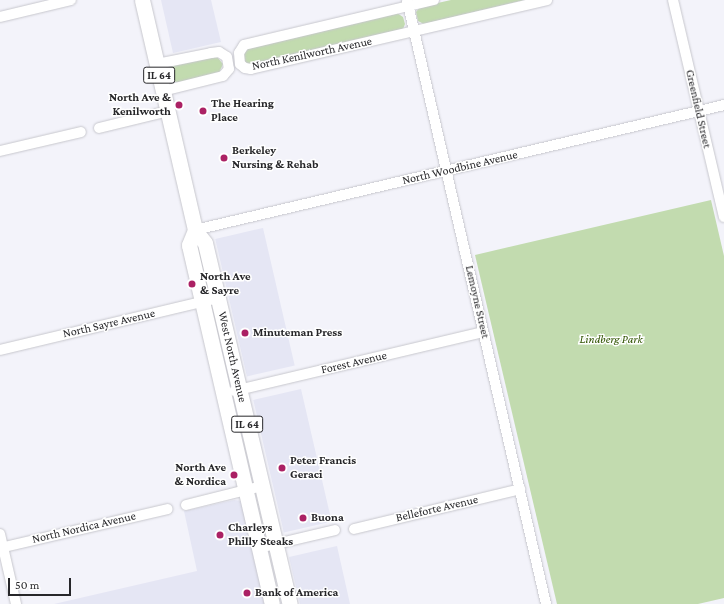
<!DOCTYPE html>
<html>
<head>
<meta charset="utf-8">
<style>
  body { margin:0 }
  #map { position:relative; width:724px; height:604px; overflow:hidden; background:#f3f3fa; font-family:"Crimson Pro",serif }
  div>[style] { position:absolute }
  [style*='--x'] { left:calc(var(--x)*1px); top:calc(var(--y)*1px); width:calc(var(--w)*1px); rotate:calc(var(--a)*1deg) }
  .built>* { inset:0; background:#e5e6f4; transform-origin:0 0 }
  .green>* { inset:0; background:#c2dbaf }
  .roads { filter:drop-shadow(0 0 1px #c7c7cd) drop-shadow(0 0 1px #c7c7cd) }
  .minor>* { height:10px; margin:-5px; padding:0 5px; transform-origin:5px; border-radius:5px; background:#fff }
  .primary>* { height:15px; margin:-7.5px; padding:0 7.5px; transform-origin:7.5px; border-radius:7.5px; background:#fff }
  .dots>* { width:11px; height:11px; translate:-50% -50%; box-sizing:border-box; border:2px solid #fff; border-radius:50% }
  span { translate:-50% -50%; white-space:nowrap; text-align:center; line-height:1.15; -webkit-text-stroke:3px #fff; paint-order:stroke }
  .shield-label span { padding:1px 3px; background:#fff; border:1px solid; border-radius:3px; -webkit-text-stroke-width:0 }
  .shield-label { font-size:11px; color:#27272a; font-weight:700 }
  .street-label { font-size:12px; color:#27272a }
  .poi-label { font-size:12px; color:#27272a; font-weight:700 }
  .right { translate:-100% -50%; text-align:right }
  .left { translate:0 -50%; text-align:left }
  .park-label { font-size:12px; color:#305300; font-style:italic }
  .scale { position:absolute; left:8px; top:578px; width:63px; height:18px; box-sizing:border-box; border:2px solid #27272a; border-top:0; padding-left:5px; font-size:12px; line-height:14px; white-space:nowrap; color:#27272a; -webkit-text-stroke:3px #fff; paint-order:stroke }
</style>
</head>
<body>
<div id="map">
  <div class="built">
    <i style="clip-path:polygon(161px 0,211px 0,221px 42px,173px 53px)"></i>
    <i style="left:263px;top:228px;width:141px;height:49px;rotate:77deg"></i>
    <i style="left:301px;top:389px;width:136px;height:49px;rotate:77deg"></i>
    <i style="clip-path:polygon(234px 500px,242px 501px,266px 604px,54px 604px,197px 571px,184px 511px)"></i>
    <i style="clip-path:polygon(337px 546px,350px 604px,300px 604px,289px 557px)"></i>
  </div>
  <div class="green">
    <i style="clip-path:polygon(451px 0,525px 0,424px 24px,418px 21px,416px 12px,420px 7px)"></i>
    <i style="clip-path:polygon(397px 13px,403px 17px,405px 24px,403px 29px,250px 66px,245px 63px,243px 52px,247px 49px)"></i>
    <i style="clip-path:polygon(214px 56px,218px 58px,223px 64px,219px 73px,179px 83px,173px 81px,170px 76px,171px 68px,174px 64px)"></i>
    <i style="clip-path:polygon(711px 200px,724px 256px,724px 598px,698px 604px,557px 604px,475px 255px)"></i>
  </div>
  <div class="roads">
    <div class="minor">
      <i style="--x:407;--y:0;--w:620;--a:77.04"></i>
      <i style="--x:434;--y:0;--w:195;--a:166.7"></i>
      <i style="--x:244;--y:45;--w:9;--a:122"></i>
      <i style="--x:239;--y:53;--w:11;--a:85"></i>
      <i style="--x:240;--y:64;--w:6;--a:39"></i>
      <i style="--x:245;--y:68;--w:6;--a:9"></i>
      <i style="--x:251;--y:69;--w:304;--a:-13.1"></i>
      <i style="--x:673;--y:0;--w:223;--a:76.8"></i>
      <i style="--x:0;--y:17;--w:73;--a:-13.5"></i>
      <i style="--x:157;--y:64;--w:55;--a:-11.5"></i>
      <i style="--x:211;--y:53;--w:8;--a:-7"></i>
      <i style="--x:219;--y:52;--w:9;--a:32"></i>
      <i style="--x:227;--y:57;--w:12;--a:81"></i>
      <i style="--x:229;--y:69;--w:9;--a:131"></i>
      <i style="--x:223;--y:76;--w:62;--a:166"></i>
      <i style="--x:99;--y:128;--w:71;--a:-13.8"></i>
      <i style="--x:0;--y:151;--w:83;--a:-13.2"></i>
      <i style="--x:195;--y:230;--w:544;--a:-13.29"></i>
      <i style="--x:0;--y:350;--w:224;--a:-13.4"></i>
      <i style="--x:234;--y:391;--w:256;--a:-13.3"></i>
      <i style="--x:186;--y:505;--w:78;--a:-14"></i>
      <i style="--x:354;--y:529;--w:171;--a:-13.5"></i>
      <i style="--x:0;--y:534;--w:72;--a:77.1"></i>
      <i style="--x:0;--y:548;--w:172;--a:-13.1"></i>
      <i style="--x:259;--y:548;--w:78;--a:-13.3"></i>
    </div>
    <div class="primary">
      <i style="--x:142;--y:0;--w:236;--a:77"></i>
      <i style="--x:195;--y:230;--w:16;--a:52"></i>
      <i style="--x:205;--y:243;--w:371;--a:76.8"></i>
      <i style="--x:195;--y:230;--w:16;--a:112"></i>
      <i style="--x:189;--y:245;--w:368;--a:77"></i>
    </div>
  </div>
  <div class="dots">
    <i style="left:179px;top:105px;background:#ab2164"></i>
    <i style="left:203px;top:111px;background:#ab2164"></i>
    <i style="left:224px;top:158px;background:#ab2164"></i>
    <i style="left:192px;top:284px;background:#ab2164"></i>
    <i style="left:245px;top:333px;background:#ab2164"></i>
    <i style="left:282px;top:468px;background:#ab2164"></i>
    <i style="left:234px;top:475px;background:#ab2164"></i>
    <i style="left:303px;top:518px;background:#ab2164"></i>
    <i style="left:220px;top:535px;background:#ab2164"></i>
    <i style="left:247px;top:593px;background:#ab2164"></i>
  </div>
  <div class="shield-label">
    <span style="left:159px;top:75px">IL 64</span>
    <span style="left:247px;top:424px">IL 64</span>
  </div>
  <div class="street-label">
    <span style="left:312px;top:54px;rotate:-12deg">North Kenilworth Avenue</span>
    <span style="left:698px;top:109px;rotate:77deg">Greenfield Street</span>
    <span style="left:460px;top:168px;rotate:-13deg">North Woodbine Avenue</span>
    <span style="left:477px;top:302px;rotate:77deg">Lemoyne Street</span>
    <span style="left:109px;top:324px;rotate:-13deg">North Sayre Avenue</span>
    <span style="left:232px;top:357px;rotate:77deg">West North Avenue</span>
    <span style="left:354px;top:363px;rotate:-13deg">Forest Avenue</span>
    <span style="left:437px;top:509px;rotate:-13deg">Belleforte Avenue</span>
    <span style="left:84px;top:528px;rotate:-13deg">North Nordica Avenue</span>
  </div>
  <div class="poi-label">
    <span class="right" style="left:171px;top:105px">North Ave &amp;<br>Kenilworth</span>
    <span class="left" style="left:211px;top:111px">The Hearing<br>Place</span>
    <span class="left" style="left:232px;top:158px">Berkeley<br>Nursing &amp; Rehab</span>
    <span class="left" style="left:200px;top:284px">North Ave<br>&amp; Sayre</span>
    <span class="left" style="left:253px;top:333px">Minuteman Press</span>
    <span class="left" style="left:290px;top:468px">Peter Francis<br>Geraci</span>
    <span class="right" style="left:226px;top:475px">North Ave<br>&amp; Nordica</span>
    <span class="left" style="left:311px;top:518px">Buona</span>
    <span class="left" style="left:228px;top:535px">Charleys<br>Philly Steaks</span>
    <span class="left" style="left:255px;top:593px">Bank of America</span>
  </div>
  <div class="park-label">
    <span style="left:611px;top:340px">Lindberg Park</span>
  </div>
  <div class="scale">50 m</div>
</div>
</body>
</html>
